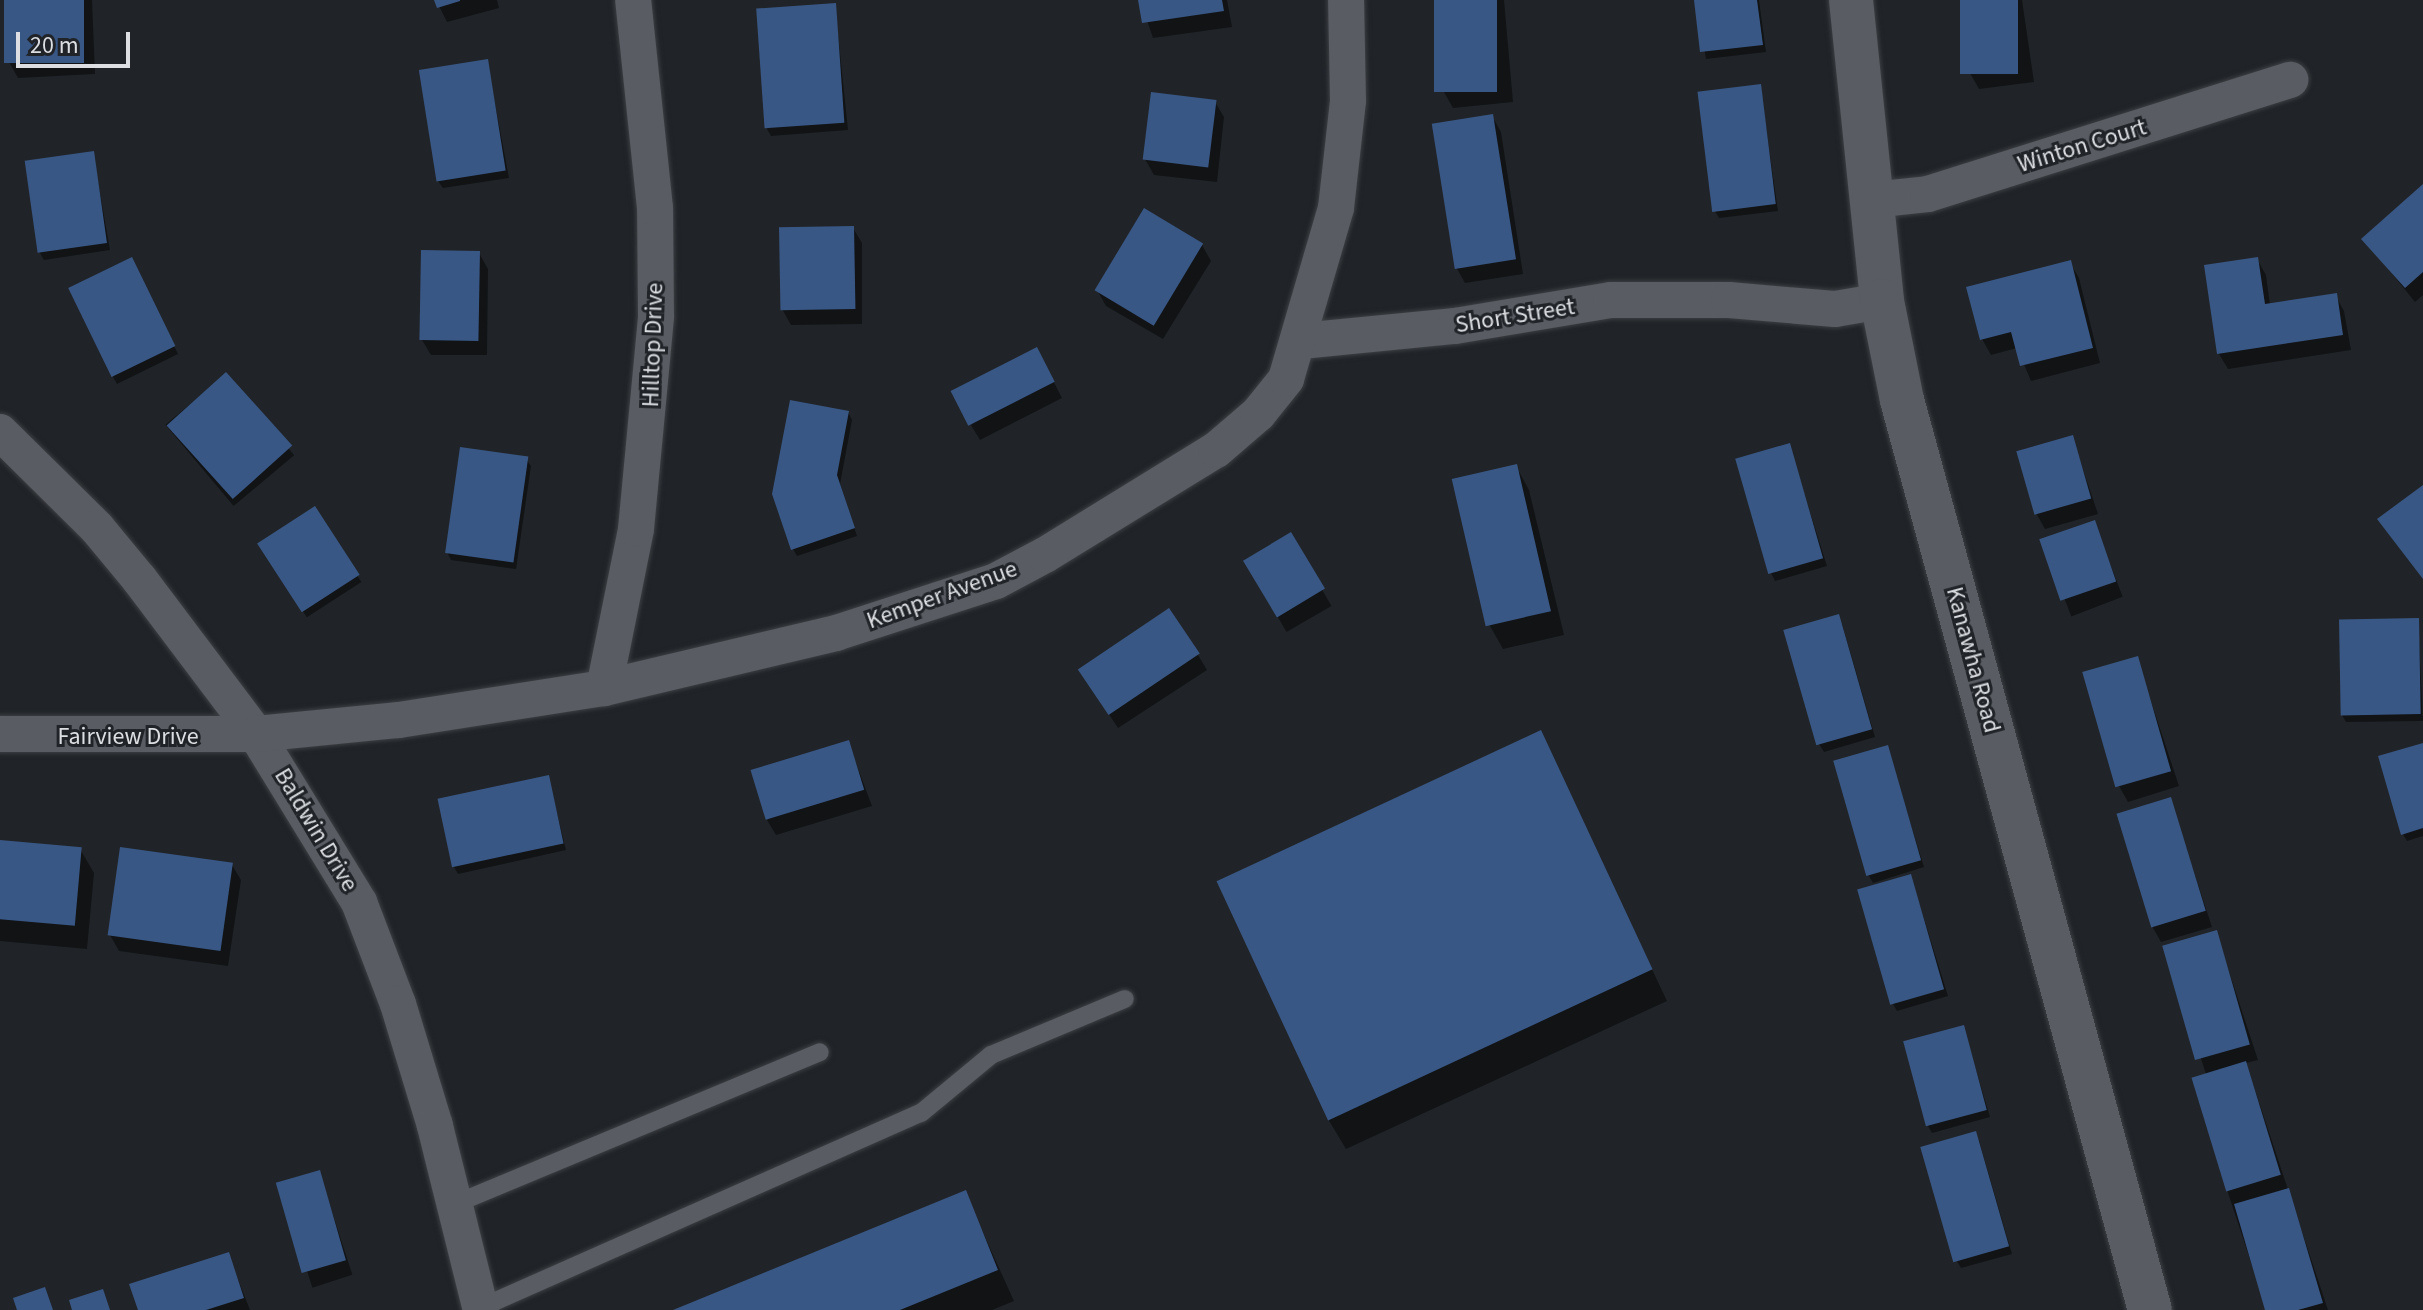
<!DOCTYPE html>
<html>
<head>
<meta charset="utf-8">
<style>
  body { margin:0 }
  #map { position:relative; width:2423px; height:1310px; overflow:hidden; background:#202428; font-family:"Source Sans 3",sans-serif }
  div>[style] { position:absolute }
  [style*='--x'] { left:calc(var(--x)*1px); top:calc(var(--y)*1px); width:calc(var(--w)*1px); rotate:calc(var(--a)*1deg) }
  .shadow>* { inset:0; background:#0007; transform-origin:0 0 }
  .building>* { inset:0; background:#395785; transform-origin:0 0 }
  .roads { filter:drop-shadow(0 0 2px #3c3f43) drop-shadow(0 0 2px #3c3f43) }
  .service>* { height:18px; margin:-9px; padding:0 9px; transform-origin:9px; border-radius:9px; background:#595c62 }
  .minor>* { height:36px; margin:-18px; padding:0 18px; transform-origin:18px; border-radius:18px; background:#595c62 }
  .tertiary>* { height:44px; margin:-22px; padding:0 22px; transform-origin:22px; border-radius:22px; background:#595c62 }
  span { translate:-50% -50%; white-space:nowrap; text-align:center; line-height:1.15; -webkit-text-stroke:6px #202428; paint-order:stroke }
  .street-label { font-size:24px; color:#dcdee2 }
  .scale { position:absolute; left:16px; top:32px; width:114px; height:36px; box-sizing:border-box; border:4px solid #dcdee2; border-top:0; padding-left:10px; font-size:24px; line-height:28px; white-space:nowrap; color:#dcdee2; -webkit-text-stroke:6px #202428; paint-order:stroke }
</style>
</head>
<body>
<div id="map">
  <div class="shadow">
    <i style="clip-path:polygon(6px 0,92px 0,95px 74px,18px 78px,9px 62px)"></i>
    <i style="clip-path:polygon(436px 0,497px 0,499px 8px,447px 22px)"></i>
    <i style="clip-path:polygon(1140px 0,1227px 0,1232px 27px,1153px 38px)"></i>
    <i style="clip-path:polygon(1436px 0,1504px 0,1513px 102px,1453px 108px,1444px 92px)"></i>
    <i style="clip-path:polygon(1696px 0,1759px 0,1766px 52px,1706px 59px)"></i>
    <i style="clip-path:polygon(1962px 0,2022px 0,2034px 82px,1979px 89px,1970px 73px)"></i>
    <i style="clip-path:polygon(835px 5px,848px 130px,771px 136px,767px 129px)"></i>
    <i style="clip-path:polygon(487px 61px,509px 178px,443px 188px,438px 181px)"></i>
    <i style="clip-path:polygon(1760px 86px,1778px 211px,1719px 218px,1715px 211px)"></i>
    <i style="clip-path:polygon(1215px 102px,1224px 117px,1217px 182px,1154px 175px,1145px 159px)"></i>
    <i style="clip-path:polygon(1492px 116px,1501px 132px,1523px 274px,1465px 283px,1456px 267px)"></i>
    <i style="clip-path:polygon(93px 153px,110px 250px,44px 260px,40px 253px)"></i>
    <i style="clip-path:polygon(2423px 187px,2423px 295px,2415px 302px,2364px 239px)"></i>
    <i style="clip-path:polygon(853px 228px,862px 243px,862px 324px,791px 325px,782px 309px)"></i>
    <i style="clip-path:polygon(1202px 245px,1211px 261px,1163px 339px,1106px 306px,1097px 290px)"></i>
    <i style="clip-path:polygon(479px 253px,488px 269px,487px 355px,431px 355px,422px 340px)"></i>
    <i style="clip-path:polygon(2257px 259px,2266px 275px,2270px 305px,2335px 295px,2344px 311px,2351px 350px,2228px 369px,2219px 354px)"></i>
    <i style="clip-path:polygon(2070px 263px,2079px 278px,2100px 363px,2031px 381px,2017px 348px,1991px 355px,1982px 339px)"></i>
    <i style="clip-path:polygon(135px 267px,178px 354px,117px 384px,113px 377px)"></i>
    <i style="clip-path:polygon(1045px 365px,1062px 398px,980px 440px,971px 425px)"></i>
    <i style="left:226px;top:374px;width:106px;height:79px;rotate:50deg"></i>
    <i style="clip-path:polygon(848px 412px,852px 420px,840px 484px,857px 536px,797px 556px,793px 549px)"></i>
    <i style="clip-path:polygon(2072px 437px,2098px 514px,2045px 529px,2036px 513px)"></i>
    <i style="clip-path:polygon(1789px 446px,1827px 566px,1775px 581px,1771px 573px)"></i>
    <i style="clip-path:polygon(526px 459px,531px 466px,516px 569px,451px 560px,447px 552px)"></i>
    <i style="clip-path:polygon(1516px 466px,1529px 490px,1564px 635px,1503px 649px,1490px 626px)"></i>
    <i style="left:314px;top:509px;width:87px;height:65px;rotate:57deg"></i>
    <i style="left:2094px;top:522px;width:80px;height:55px;rotate:69deg"></i>
    <i style="left:1290px;top:534px;width:83px;height:52px;rotate:60deg"></i>
    <i style="clip-path:polygon(2418px 620px,2423px 721px,2346px 722px,2342px 715px)"></i>
    <i style="clip-path:polygon(1842px 624px,1875px 737px,1824px 752px,1819px 744px)"></i>
    <i style="clip-path:polygon(1198px 655px,1207px 670px,1118px 728px,1089px 684px)"></i>
    <i style="clip-path:polygon(2137px 659px,2179px 786px,2128px 802px,2119px 786px)"></i>
    <i style="clip-path:polygon(1540px 733px,1667px 1001px,1346px 1149px,1328px 1119px)"></i>
    <i style="clip-path:polygon(848px 742px,872px 806px,776px 835px,767px 820px)"></i>
    <i style="clip-path:polygon(2423px 745px,2423px 836px,2407px 841px,2403px 834px)"></i>
    <i style="clip-path:polygon(1887px 748px,1924px 867px,1873px 883px,1869px 876px)"></i>
    <i style="clip-path:polygon(548px 777px,566px 850px,458px 874px,454px 867px)"></i>
    <i style="clip-path:polygon(2170px 799px,2212px 927px,2161px 942px,2152px 926px)"></i>
    <i style="clip-path:polygon(0 842px,80px 849px,94px 873px,87px 949px,0 941px)"></i>
    <i style="clip-path:polygon(232px 865px,241px 880px,228px 966px,119px 951px,110px 935px)"></i>
    <i style="clip-path:polygon(1911px 877px,1948px 996px,1897px 1011px,1893px 1004px)"></i>
    <i style="clip-path:polygon(2216px 932px,2258px 1060px,2246px 1063px,2328px 1310px,2267px 1310px,2227px 1190px,2206px 1074px,2164px 947px)"></i>
    <i style="clip-path:polygon(1963px 1027px,1990px 1117px,1932px 1133px,1928px 1126px)"></i>
    <i style="clip-path:polygon(1979px 1141px,2012px 1254px,1961px 1268px,1957px 1261px)"></i>
    <i style="left:319px;top:1172px;width:108px;height:42px;rotate:72deg"></i>
    <i style="clip-path:polygon(965px 1193px,1014px 1301px,992px 1310px,678px 1310px)"></i>
    <i style="clip-path:polygon(228px 1254px,250px 1310px,140px 1310px)"></i>
  </div>
  <div class="building">
    <i style="left:4px;top:0;width:80px;height:63px"></i>
    <i style="clip-path:polygon(434px 0,460px 0,460px 1px,437px 8px)"></i>
    <i style="clip-path:polygon(1138px 0,1222px 0,1224px 11px,1142px 23px)"></i>
    <i style="left:1434px;top:0;width:63px;height:92px"></i>
    <i style="clip-path:polygon(1694px 0,1757px 0,1763px 45px,1700px 52px)"></i>
    <i style="left:1960px;top:0;width:58px;height:74px"></i>
    <i style="left:836px;top:3px;width:120px;height:80px;rotate:86deg"></i>
    <i style="left:488px;top:59px;width:113px;height:70px;rotate:81deg"></i>
    <i style="left:1761px;top:84px;width:121px;height:64px;rotate:83deg"></i>
    <i style="left:1151px;top:92px;width:66px;height:68px;rotate:7deg"></i>
    <i style="left:1493px;top:114px;width:147px;height:62px;rotate:81deg"></i>
    <i style="left:94px;top:151px;width:93px;height:70px;rotate:82deg"></i>
    <i style="clip-path:polygon(2423px 184px,2423px 272px,2405px 288px,2361px 239px)"></i>
    <i style="left:1144px;top:208px;width:69px;height:96px;rotate:31deg"></i>
    <i style="left:854px;top:226px;width:83px;height:75px;rotate:89deg"></i>
    <i style="left:421px;top:250px;width:59px;height:90px;rotate:1deg"></i>
    <i style="left:132px;top:257px;width:99px;height:71px;rotate:64deg"></i>
    <i style="clip-path:polygon(2258px 257px,2265px 304px,2337px 293px,2343px 335px,2217px 354px,2204px 265px)"></i>
    <i style="clip-path:polygon(2071px 260px,2093px 348px,2020px 366px,2011px 332px,1980px 340px,1966px 287px)"></i>
    <i style="left:1037px;top:347px;width:39px;height:97px;rotate:63deg"></i>
    <i style="left:226px;top:372px;width:99px;height:80px;rotate:48deg"></i>
    <i style="clip-path:polygon(790px 400px,849px 411px,837px 475px,855px 528px,791px 550px,772px 494px)"></i>
    <i style="left:2073px;top:435px;width:66px;height:59px;rotate:74deg"></i>
    <i style="left:1790px;top:443px;width:120px;height:57px;rotate:74deg"></i>
    <i style="left:460px;top:447px;width:69px;height:107px;rotate:8deg"></i>
    <i style="left:1517px;top:464px;width:151px;height:67px;rotate:77deg"></i>
    <i style="clip-path:polygon(2423px 485px,2423px 579px,2377px 519px)"></i>
    <i style="left:315px;top:506px;width:82px;height:69px;rotate:57deg"></i>
    <i style="left:2095px;top:520px;width:65px;height:59px;rotate:71deg"></i>
    <i style="left:1291px;top:532px;width:66px;height:56px;rotate:59deg"></i>
    <i style="left:1169px;top:608px;width:55px;height:110px;rotate:56deg"></i>
    <i style="left:1839px;top:614px;width:120px;height:58px;rotate:74deg"></i>
    <i style="left:2419px;top:618px;width:96px;height:80px;rotate:89deg"></i>
    <i style="left:2138px;top:656px;width:120px;height:58px;rotate:74deg"></i>
    <i style="left:1541px;top:730px;width:264px;height:358px;rotate:65deg"></i>
    <i style="left:849px;top:740px;width:52px;height:103px;rotate:73deg"></i>
    <i style="clip-path:polygon(2423px 743px,2423px 828px,2401px 835px,2378px 756px)"></i>
    <i style="left:1888px;top:745px;width:120px;height:57px;rotate:74deg"></i>
    <i style="left:549px;top:775px;width:70px;height:114px;rotate:78deg"></i>
    <i style="left:2171px;top:797px;width:119px;height:57px;rotate:73deg"></i>
    <i style="left:0;top:840px;width:82px;height:79px;rotate:5deg"></i>
    <i style="left:120px;top:847px;width:114px;height:89px;rotate:8deg"></i>
    <i style="left:1911px;top:874px;width:120px;height:56px;rotate:74deg"></i>
    <i style="left:2217px;top:930px;width:119px;height:57px;rotate:74deg"></i>
    <i style="left:1964px;top:1025px;width:88px;height:63px;rotate:75deg"></i>
    <i style="left:2246px;top:1061px;width:119px;height:57px;rotate:73deg"></i>
    <i style="left:1976px;top:1131px;width:120px;height:58px;rotate:74deg"></i>
    <i style="left:320px;top:1170px;width:94px;height:46px;rotate:74deg"></i>
    <i style="clip-path:polygon(2289px 1188px,2323px 1303px,2298px 1310px,2265px 1310px,2234px 1204px)"></i>
    <i style="clip-path:polygon(966px 1190px,998px 1270px,900px 1310px,673px 1310px)"></i>
    <i style="clip-path:polygon(229px 1252px,244px 1298px,206px 1310px,138px 1310px,129px 1284px)"></i>
    <i style="clip-path:polygon(45px 1287px,53px 1310px,17px 1310px,13px 1298px)"></i>
    <i style="clip-path:polygon(103px 1289px,110px 1310px,72px 1310px,69px 1300px)"></i>
  </div>
  <div class="roads">
    <div class="service">
      <i style="--x:455;--y:1204;--w:395;--a:-22.6"></i>
      <i style="--x:480;--y:1308;--w:482;--a:-23.9"></i>
      <i style="--x:921;--y:1113;--w:91;--a:-39.6"></i>
      <i style="--x:991;--y:1055;--w:145;--a:-22.7"></i>
    </div>
    <div class="minor">
      <i style="--x:1872;--y:200;--w:56;--a:-6.1"></i>
      <i style="--x:1928;--y:194;--w:380;--a:-17.5"></i>
      <i style="--x:1301;--y:341;--w:155;--a:-5.6"></i>
      <i style="--x:1455;--y:326;--w:158;--a:-9.5"></i>
      <i style="--x:1611;--y:300;--w:118;--a:0"></i>
      <i style="--x:1729;--y:300;--w:106;--a:4.9"></i>
      <i style="--x:1835;--y:309;--w:48;--a:-9.7"></i>
      <i style="--x:0;--y:432;--w:136;--a:44.7"></i>
      <i style="--x:97;--y:528;--w:67;--a:50.4"></i>
      <i style="--x:140;--y:580;--w:193;--a:53"></i>
      <i style="--x:256;--y:734;--w:197;--a:58.5"></i>
      <i style="--x:359;--y:902;--w:109;--a:69.1"></i>
      <i style="--x:398;--y:1004;--w:127;--a:73.1"></i>
      <i style="--x:435;--y:1126;--w:190;--a:76"></i>
      <i style="--x:604;--y:688;--w:162;--a:-78.6"></i>
      <i style="--x:636;--y:529;--w:214;--a:-84.6"></i>
      <i style="--x:656;--y:316;--w:108;--a:-90.5"></i>
      <i style="--x:655;--y:208;--w:209;--a:-96"></i>
      <i style="--x:0;--y:734;--w:256;--a:0"></i>
      <i style="--x:256;--y:734;--w:144;--a:-5.6"></i>
      <i style="--x:399;--y:720;--w:207;--a:-8.9"></i>
      <i style="--x:604;--y:688;--w:238;--a:-13.3"></i>
      <i style="--x:836;--y:633;--w:168;--a:-18"></i>
      <i style="--x:996;--y:581;--w:55;--a:-28"></i>
      <i style="--x:1045;--y:555;--w:201;--a:-31.6"></i>
      <i style="--x:1216;--y:450;--w:55;--a:-40.6"></i>
      <i style="--x:1258;--y:414;--w:45;--a:-51.3"></i>
      <i style="--x:1286;--y:379;--w:178;--a:-73.7"></i>
      <i style="--x:1336;--y:208;--w:108;--a:-83.6"></i>
      <i style="--x:1348;--y:101;--w:101;--a:-91.1"></i>
    </div>
    <div class="tertiary">
      <i style="--x:1851;--y:0;--w:303;--a:84.1"></i>
      <i style="--x:1882;--y:301;--w:101;--a:78.6"></i>
      <i style="--x:1902;--y:400;--w:943;--a:74.76"></i>
    </div>
  </div>
  <div class="street-label">
    <span style="left:2082px;top:146px;rotate:-17deg">Winton Court</span>
    <span style="left:1515px;top:316px;rotate:-9deg">Short Street</span>
    <span style="left:653px;top:345px;rotate:-88deg">Hilltop Drive</span>
    <span style="left:942px;top:595px;rotate:-20deg">Kemper Avenue</span>
    <span style="left:1973px;top:660px;rotate:75deg">Kanawha Road</span>
    <span style="left:128px;top:737px">Fairview Drive</span>
    <span style="left:316px;top:830px;rotate:59deg">Baldwin Drive</span>
  </div>
  <div class="scale">20 m</div>
</div>
</body>
</html>
